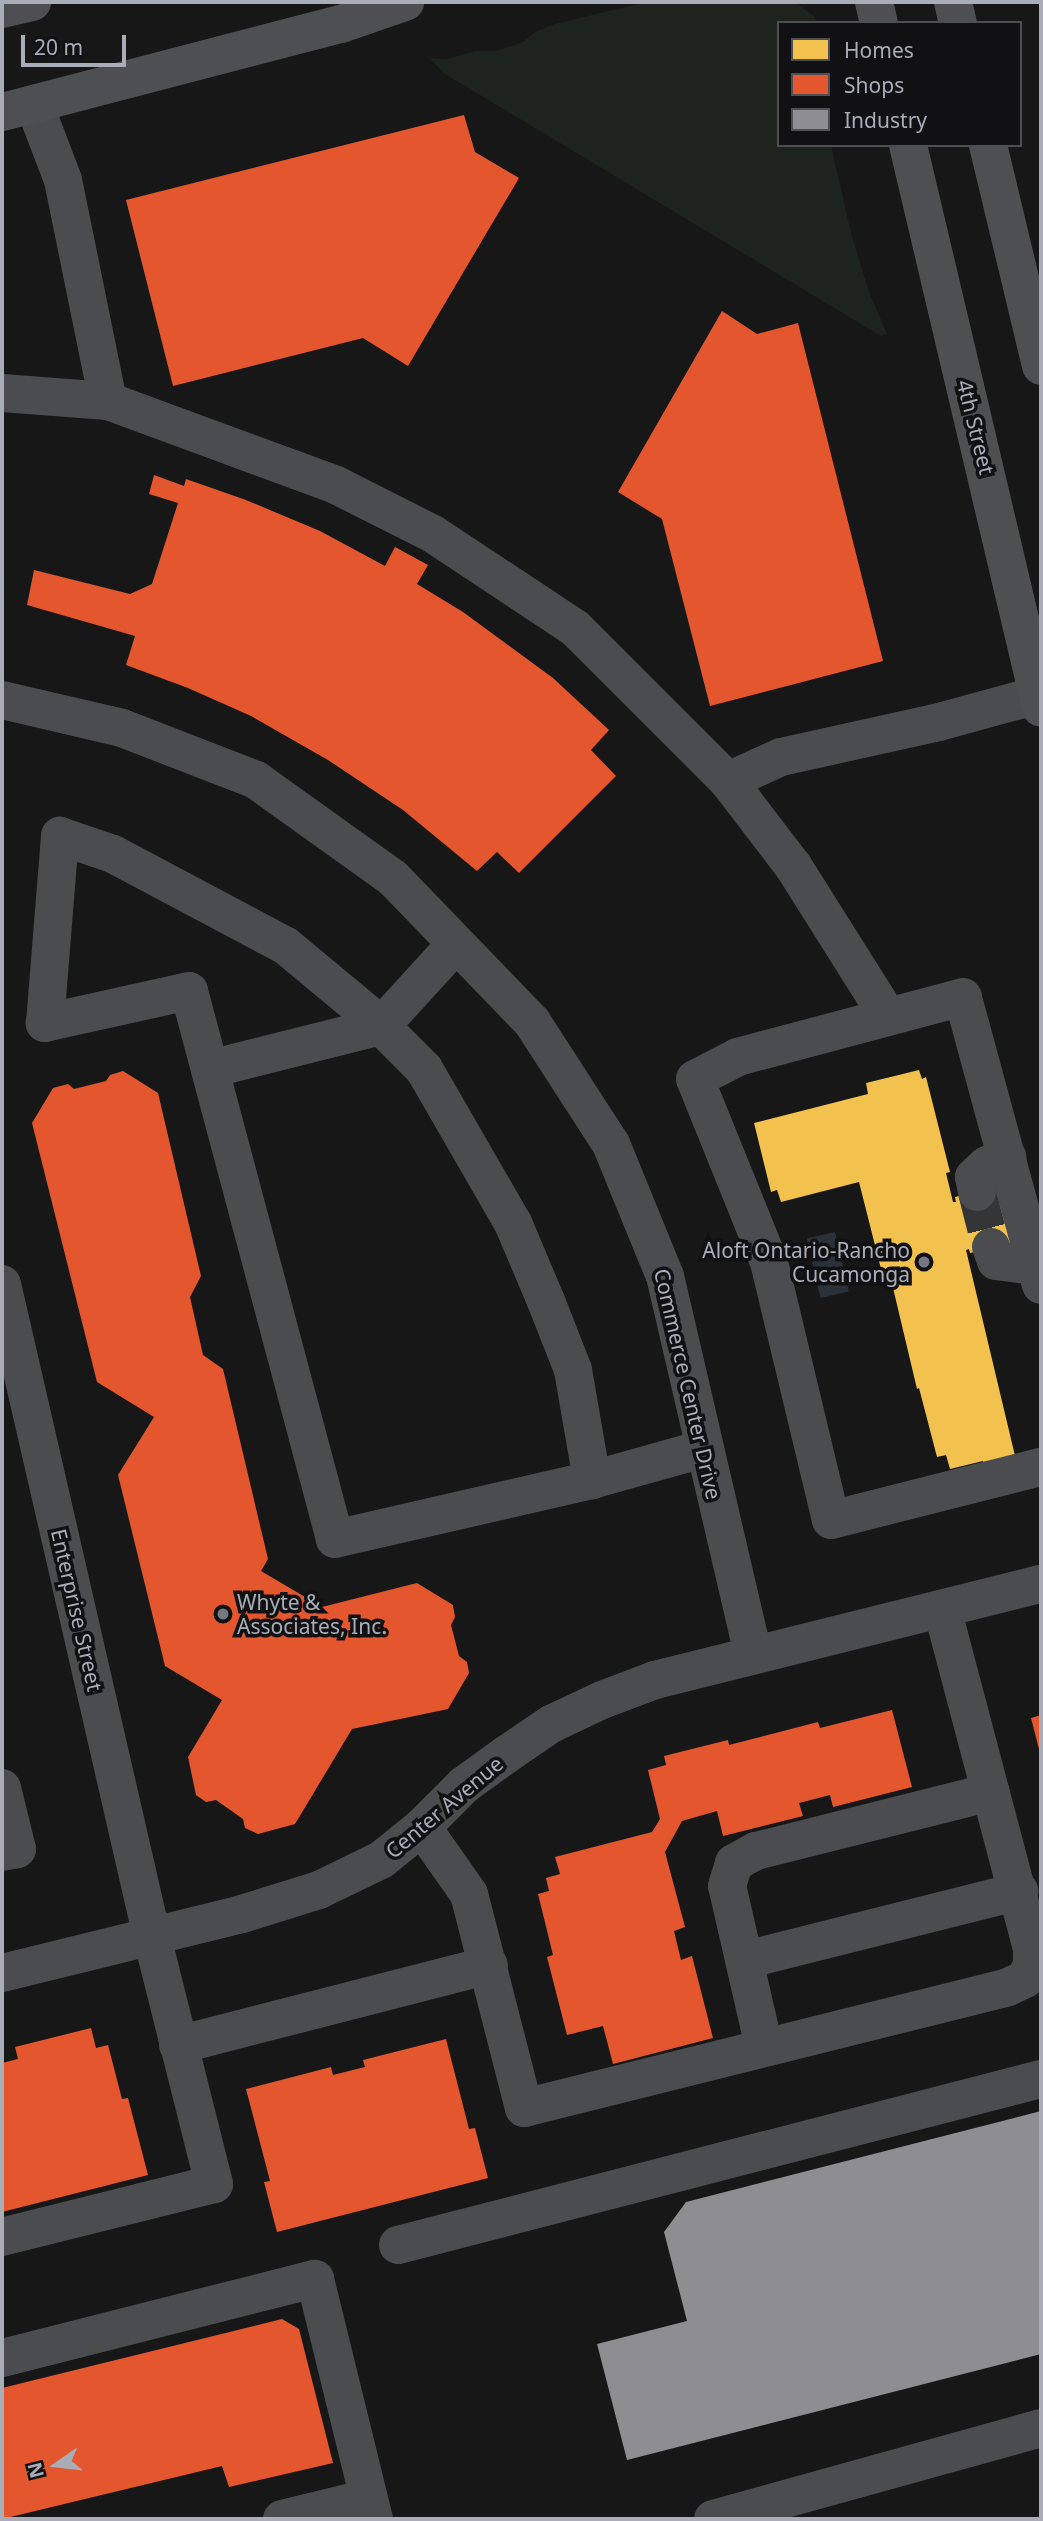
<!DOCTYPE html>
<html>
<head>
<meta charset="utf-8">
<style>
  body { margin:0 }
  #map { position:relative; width:1043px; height:2521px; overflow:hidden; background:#171717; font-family:"Noto Sans",sans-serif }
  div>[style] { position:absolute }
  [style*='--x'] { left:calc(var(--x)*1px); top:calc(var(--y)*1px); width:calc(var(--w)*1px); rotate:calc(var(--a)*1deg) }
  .green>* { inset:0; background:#1d241e }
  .water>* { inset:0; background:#2a3239; transform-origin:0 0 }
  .homes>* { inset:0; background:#f2c14e }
  .shops>* { inset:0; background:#e4572e }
  .industry>* { inset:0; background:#8d8d92 }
  .minor-tunnel>* { height:38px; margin-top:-19px; transform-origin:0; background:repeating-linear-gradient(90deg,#343537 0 38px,transparent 0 57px) }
  .minor>* { height:38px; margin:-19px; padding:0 19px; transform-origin:19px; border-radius:19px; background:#4b4c50 }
  .major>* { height:38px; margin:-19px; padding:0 19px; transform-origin:19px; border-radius:19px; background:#4d4f52 }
  .dots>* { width:19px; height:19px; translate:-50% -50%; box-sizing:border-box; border:4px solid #111113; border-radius:50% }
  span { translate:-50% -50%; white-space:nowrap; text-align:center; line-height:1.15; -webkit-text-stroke:7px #111113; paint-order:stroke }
  .street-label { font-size:21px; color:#a8adb8 }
  .poi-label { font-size:21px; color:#a8adb8 }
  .right { translate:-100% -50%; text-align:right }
  .left { translate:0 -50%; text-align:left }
  .frame { position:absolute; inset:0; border:4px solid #a8adb8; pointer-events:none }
  .legend { position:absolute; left:777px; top:21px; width:245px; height:126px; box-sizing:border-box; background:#111113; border:2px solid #4d4f55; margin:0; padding:9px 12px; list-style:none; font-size:21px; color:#a8adb8 }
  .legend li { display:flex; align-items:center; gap:14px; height:35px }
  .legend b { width:35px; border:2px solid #4d4f55 }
  .north { position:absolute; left:21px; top:2430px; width:70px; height:70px; -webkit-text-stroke:5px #111113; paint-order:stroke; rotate:256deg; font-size:19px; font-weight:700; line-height:28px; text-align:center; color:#a8adb8 }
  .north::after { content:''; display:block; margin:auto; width:24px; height:32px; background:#a8adb8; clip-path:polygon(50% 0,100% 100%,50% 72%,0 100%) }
  .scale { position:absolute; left:21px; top:35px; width:105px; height:32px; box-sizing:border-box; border:4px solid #a8adb8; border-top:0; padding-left:9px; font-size:21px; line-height:24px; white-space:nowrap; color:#a8adb8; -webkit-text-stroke:5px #111113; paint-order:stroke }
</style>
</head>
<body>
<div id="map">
  <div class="green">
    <i style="clip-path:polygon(647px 2px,795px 2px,815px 17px,817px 23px,779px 23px,779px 145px,831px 145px,851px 233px,869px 292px,887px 334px,881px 336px,445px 74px,429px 58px,448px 59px,475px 51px,497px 51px,523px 42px,537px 31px,555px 24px)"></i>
  </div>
  <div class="water">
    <i style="left:835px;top:1232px;width:61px;height:29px;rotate:77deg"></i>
  </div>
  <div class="homes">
    <i style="clip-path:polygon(919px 1070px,922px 1079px,926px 1077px,950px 1172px,946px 1173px,953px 1202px,956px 1202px,955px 1197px,1001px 1186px,1014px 1242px,970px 1253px,969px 1249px,966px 1250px,1016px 1460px,985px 1468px,983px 1461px,950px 1469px,946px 1455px,937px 1457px,919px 1388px,917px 1389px,889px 1271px,882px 1273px,859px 1182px,781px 1202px,777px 1190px,771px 1192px,754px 1123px,868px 1094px,866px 1083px)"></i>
  </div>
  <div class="shops">
    <i style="clip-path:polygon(464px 115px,475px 152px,519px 178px,408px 366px,363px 338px,173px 386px,126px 200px)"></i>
    <i style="clip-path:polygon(722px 311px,757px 334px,798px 323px,883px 661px,710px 706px,662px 519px,618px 492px)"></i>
    <i style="clip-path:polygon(154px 475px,184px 486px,186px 479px,246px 500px,320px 531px,385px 566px,395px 547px,428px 565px,417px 584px,463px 612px,553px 678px,609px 730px,591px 750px,616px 776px,519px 873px,497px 852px,477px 871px,403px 810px,328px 760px,251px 716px,188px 688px,126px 665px,135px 636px,27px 605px,34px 570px,130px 594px,152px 584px,178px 503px,149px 494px)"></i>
    <i style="clip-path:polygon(123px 1071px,158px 1093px,201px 1276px,190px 1297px,203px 1355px,223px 1369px,268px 1559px,261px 1571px,322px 1607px,417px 1583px,453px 1605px,455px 1617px,451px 1625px,459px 1656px,467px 1662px,469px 1673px,448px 1709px,352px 1729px,295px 1824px,258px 1834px,245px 1828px,243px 1819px,216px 1800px,206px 1802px,196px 1795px,188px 1757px,222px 1700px,165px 1666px,118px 1475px,154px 1417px,97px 1382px,32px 1123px,53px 1088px,68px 1084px,74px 1089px,106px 1081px,110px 1075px)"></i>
    <i style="clip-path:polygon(892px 1710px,912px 1787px,833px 1807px,830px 1795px,799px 1803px,803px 1816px,723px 1836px,717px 1811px,682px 1821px,665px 1852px,685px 1927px,674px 1931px,681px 1960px,692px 1956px,713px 2038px,613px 2064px,603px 2026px,567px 2035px,547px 1957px,553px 1955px,538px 1894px,549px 1891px,546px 1878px,560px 1874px,555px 1857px,652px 1832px,660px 1819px,648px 1770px,666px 1765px,664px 1756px,728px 1740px,729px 1745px,818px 1722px,820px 1728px)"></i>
    <i style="clip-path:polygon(1041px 1715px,1041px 1753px,1040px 1753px,1031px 1718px)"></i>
    <i style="clip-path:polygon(91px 2028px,96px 2048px,108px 2045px,122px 2099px,128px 2098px,148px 2175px,2px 2212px,2px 2063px,18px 2059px,15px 2047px)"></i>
    <i style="clip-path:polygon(446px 2039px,469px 2129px,475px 2128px,488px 2178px,277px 2232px,264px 2182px,270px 2181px,246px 2089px,331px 2067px,333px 2075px,365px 2067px,363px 2060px)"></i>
    <i style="clip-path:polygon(282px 2319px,299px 2329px,333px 2463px,229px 2487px,222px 2466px,2px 2519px,2px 2388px)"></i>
  </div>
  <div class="industry">
    <i style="clip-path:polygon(1041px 2111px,1041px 2354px,627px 2460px,597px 2344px,687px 2321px,664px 2232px,686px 2202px)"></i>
  </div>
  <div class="minor-tunnel">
    <i style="--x:977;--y:1192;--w:57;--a:75.7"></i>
  </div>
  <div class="minor">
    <i style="--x:34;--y:104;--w:81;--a:69.1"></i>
    <i style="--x:63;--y:180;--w:226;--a:78.5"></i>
    <i style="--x:2;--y:393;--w:106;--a:4.3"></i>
    <i style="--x:108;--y:401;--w:243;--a:20.2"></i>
    <i style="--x:336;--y:485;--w:109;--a:26.8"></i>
    <i style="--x:433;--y:534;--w:170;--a:33.5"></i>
    <i style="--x:575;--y:628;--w:216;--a:45"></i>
    <i style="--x:2;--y:700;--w:123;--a:13.1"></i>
    <i style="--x:122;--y:728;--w:144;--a:21.2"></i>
    <i style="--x:256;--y:780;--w:168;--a:35.6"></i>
    <i style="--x:393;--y:878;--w:200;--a:46"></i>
    <i style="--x:532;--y:1022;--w:145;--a:57.1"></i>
    <i style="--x:611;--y:1144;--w:143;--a:67.8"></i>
    <i style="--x:665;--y:1276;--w:389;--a:76.9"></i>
    <i style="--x:887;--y:1015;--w:176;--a:-122.2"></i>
    <i style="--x:793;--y:866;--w:107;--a:-127.4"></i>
    <i style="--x:728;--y:781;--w:58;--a:-24.4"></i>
    <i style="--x:781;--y:757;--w:162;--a:-12.5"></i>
    <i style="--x:939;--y:722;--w:103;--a:-15.3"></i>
    <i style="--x:210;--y:1069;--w:176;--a:-14.1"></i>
    <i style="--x:381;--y:1026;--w:111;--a:-47.6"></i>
    <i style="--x:977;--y:1192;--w:15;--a:-101"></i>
    <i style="--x:974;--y:1177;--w:18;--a:-43"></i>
    <i style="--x:987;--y:1165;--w:22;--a:-22"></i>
    <i style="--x:991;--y:1247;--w:15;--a:70"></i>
    <i style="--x:996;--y:1261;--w:40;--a:7.1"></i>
    <i style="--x:2;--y:1284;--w:670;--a:77.06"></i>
    <i style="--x:152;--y:1937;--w:255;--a:75.9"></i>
    <i style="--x:214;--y:2184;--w:219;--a:166"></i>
    <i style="--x:1041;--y:1285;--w:298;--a:-105.2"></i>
    <i style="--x:963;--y:997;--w:233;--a:165.1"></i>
    <i style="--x:738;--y:1057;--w:48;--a:152.9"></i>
    <i style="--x:695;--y:1079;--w:197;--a:68"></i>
    <i style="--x:769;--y:1262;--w:265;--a:76.5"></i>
    <i style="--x:831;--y:1520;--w:217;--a:-14.2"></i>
    <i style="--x:592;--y:1480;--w:264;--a:167.1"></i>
    <i style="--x:335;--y:1539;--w:567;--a:-104.92"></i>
    <i style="--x:189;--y:991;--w:148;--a:167.5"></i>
    <i style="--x:45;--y:1023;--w:188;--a:-85.4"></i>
    <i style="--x:60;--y:836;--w:56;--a:18.8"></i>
    <i style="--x:113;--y:854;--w:196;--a:28"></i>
    <i style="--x:286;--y:946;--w:114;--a:39.7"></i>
    <i style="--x:374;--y:1019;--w:71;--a:45"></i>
    <i style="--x:424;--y:1069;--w:178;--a:60"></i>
    <i style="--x:513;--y:1223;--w:85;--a:67.1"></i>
    <i style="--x:546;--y:1301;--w:74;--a:68.6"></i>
    <i style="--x:573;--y:1370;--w:112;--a:80.2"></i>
    <i style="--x:592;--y:1480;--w:115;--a:-15.6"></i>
    <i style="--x:2;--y:1788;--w:63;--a:76.2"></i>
    <i style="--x:17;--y:1849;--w:15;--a:169"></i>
    <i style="--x:422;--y:1827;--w:82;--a:55"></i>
    <i style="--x:469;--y:1894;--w:221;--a:75.6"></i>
    <i style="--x:524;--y:2108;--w:499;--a:-14"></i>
    <i style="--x:1008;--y:1987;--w:19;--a:-25"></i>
    <i style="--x:1025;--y:1979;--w:16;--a:-63"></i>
    <i style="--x:1032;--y:1965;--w:16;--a:-90"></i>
    <i style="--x:1032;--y:1949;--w:352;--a:-104.8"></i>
    <i style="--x:745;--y:1960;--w:283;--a:-14.1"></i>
    <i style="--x:2;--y:1973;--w:247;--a:-13.8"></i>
    <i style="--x:242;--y:1914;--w:81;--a:-17.3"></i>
    <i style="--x:319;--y:1890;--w:69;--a:-25.8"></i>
    <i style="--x:381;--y:1860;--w:53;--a:-38.8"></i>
    <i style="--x:422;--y:1827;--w:59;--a:-45"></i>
    <i style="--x:464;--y:1785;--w:53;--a:-35.8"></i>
    <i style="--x:507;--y:1754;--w:53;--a:-34.3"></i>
    <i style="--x:551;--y:1724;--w:56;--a:-25.2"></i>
    <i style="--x:602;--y:1700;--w:57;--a:-20.7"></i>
    <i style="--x:655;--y:1680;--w:398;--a:-14"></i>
    <i style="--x:178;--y:2045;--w:321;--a:-14.4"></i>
    <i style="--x:764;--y:2047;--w:165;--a:-102.9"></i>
    <i style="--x:727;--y:1886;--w:24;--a:-73"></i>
    <i style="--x:734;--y:1863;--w:25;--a:-29"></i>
    <i style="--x:756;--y:1851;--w:242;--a:-14.1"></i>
    <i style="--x:398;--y:2245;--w:664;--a:-14.48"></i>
    <i style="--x:2;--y:2358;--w:323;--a:-14.2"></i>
    <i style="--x:315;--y:2279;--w:247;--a:76.2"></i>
    <i style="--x:282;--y:2519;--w:89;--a:-13.6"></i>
    <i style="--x:713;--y:2519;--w:340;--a:-15.5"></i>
  </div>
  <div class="major">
    <i style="--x:874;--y:2;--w:22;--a:77"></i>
    <i style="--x:953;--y:2;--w:22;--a:77"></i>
    <i style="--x:2;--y:9;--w:31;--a:-13"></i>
    <i style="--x:2;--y:112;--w:350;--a:-14.6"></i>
    <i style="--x:341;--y:24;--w:68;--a:-19"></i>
    <i style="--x:908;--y:145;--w:578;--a:76.71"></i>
    <i style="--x:988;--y:145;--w:227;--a:76.5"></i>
  </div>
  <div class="dots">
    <i style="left:924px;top:1262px;background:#757880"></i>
    <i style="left:223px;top:1614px;background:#757880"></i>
  </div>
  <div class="street-label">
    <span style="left:976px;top:427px;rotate:76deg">4th Street</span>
    <span style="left:688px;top:1384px;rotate:77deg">Commerce Center Drive</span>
    <span style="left:77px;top:1610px;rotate:77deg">Enterprise Street</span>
    <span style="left:444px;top:1807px;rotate:-40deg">Center Avenue</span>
  </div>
  <div class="poi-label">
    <span class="right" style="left:910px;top:1262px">Aloft Ontario-Rancho<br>Cucamonga</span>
    <span class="left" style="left:237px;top:1614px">Whyte &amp;<br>Associates, Inc.</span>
  </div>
  <div class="frame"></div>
  <ul class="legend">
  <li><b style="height:19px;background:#f2c14e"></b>Homes</li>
  <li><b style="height:19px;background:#e4572e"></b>Shops</li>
  <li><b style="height:19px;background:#8d8d92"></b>Industry</li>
  </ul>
  <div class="north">N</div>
  <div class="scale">20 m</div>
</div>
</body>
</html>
